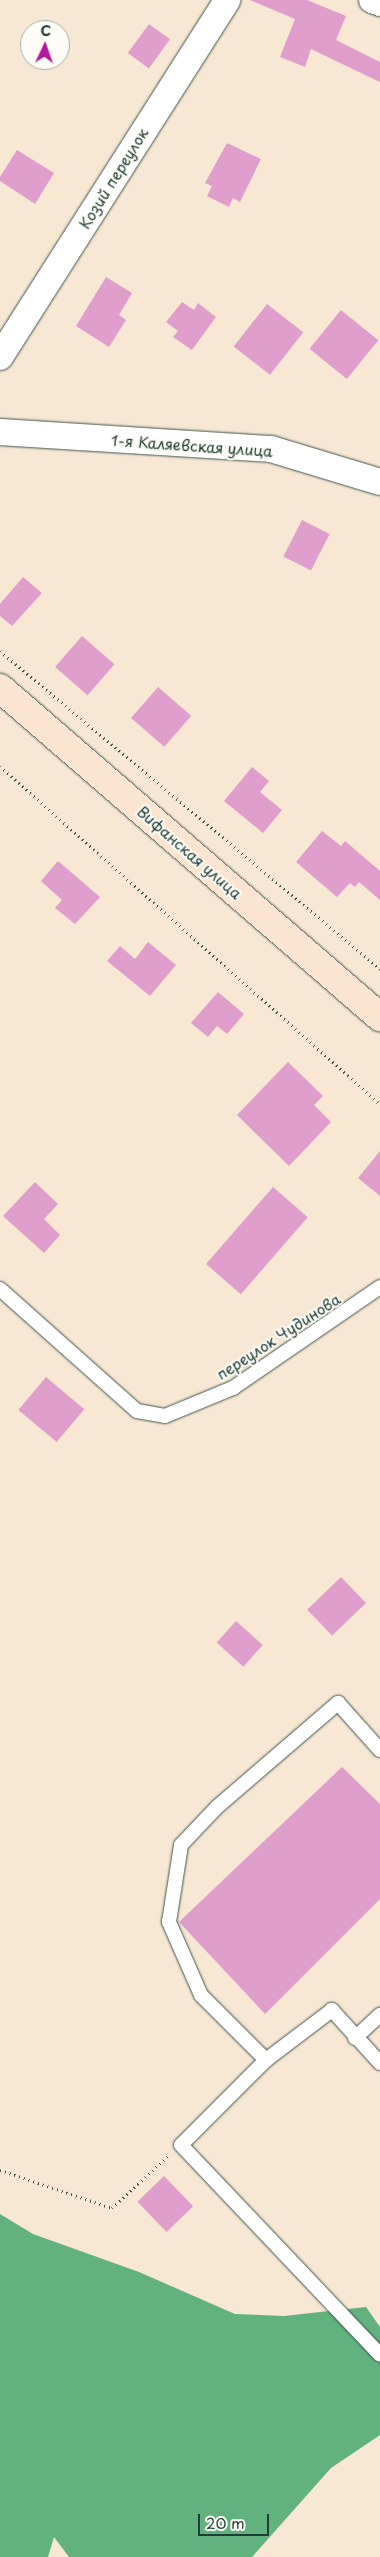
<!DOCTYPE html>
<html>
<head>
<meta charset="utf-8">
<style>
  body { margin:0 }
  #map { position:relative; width:380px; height:2557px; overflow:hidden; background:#f7e7d3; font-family:"Playpen Sans",sans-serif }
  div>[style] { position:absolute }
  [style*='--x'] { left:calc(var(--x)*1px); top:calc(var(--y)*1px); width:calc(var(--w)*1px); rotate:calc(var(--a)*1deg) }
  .forest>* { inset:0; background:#62b27e }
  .building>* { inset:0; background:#df9ecc; transform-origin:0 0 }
  .path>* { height:3px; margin-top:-1.5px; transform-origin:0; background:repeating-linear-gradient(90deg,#3f564c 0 1px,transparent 0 5px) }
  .roads { filter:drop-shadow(0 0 1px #3f564c) drop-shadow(0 0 1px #3f564c) }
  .service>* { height:14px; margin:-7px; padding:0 7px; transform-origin:7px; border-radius:7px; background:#fff }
  .minor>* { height:26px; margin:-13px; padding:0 13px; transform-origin:13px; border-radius:13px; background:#fff }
  .secondary>* { height:28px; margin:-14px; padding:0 14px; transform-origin:14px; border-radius:14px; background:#fce5d0 }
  span { translate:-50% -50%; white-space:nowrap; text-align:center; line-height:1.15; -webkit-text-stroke:4px #fdfcf7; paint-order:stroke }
  .street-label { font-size:15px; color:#1f3d34 }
  .north { position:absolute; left:20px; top:20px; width:50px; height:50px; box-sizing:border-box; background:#fdfcf7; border:1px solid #a4b0a9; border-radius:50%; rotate:3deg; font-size:14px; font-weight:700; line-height:20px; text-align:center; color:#1f3d34 }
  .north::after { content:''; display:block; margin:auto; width:18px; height:22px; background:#b5179e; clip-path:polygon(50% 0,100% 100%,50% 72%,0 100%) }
  .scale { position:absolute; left:198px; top:2514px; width:71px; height:22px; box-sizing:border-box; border:2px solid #1f3d34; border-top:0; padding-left:6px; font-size:15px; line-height:18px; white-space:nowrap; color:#1f3d34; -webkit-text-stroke:4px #fdfcf7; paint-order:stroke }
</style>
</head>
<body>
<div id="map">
  <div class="forest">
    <i style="clip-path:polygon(0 2214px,33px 2234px,139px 2272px,235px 2314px,284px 2316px,366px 2307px,380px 2327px,380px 2435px,331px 2468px,252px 2557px,69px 2557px,54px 2537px,48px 2557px,0 2557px)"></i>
  </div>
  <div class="building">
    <i style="clip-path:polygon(250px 0,307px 0,346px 16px,336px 40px,380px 62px,380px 82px,311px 49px,305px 67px,280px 57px,295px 19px)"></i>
    <i style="left:149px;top:24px;width:26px;height:36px;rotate:36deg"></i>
    <i style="clip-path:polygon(227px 143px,261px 159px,240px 202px,233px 198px,229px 207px,207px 196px,212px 186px,205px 183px)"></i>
    <i style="clip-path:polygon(17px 150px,54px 173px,35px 204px,0 181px,0 177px)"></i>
    <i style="clip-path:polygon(106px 277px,132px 293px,119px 315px,126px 320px,109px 347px,76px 326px)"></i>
    <i style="clip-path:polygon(182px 302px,194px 310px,198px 303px,216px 317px,192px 350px,173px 337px,178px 331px,166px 322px)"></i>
    <i style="left:267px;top:304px;width:46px;height:54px;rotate:38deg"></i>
    <i style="left:341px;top:310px;width:48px;height:50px;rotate:39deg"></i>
    <i style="left:302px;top:520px;width:31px;height:41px;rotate:27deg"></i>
    <i style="clip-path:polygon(23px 577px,42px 593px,12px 626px,0 616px,0 604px)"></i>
    <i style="left:82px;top:636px;width:43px;height:41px;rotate:41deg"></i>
    <i style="left:158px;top:687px;width:44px;height:41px;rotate:41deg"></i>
    <i style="clip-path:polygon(252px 767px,269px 781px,260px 792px,282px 810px,263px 833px,224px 801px)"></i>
    <i style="clip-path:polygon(322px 831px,341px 846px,345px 841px,380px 871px,380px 900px,359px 882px,355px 887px,350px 883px,337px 897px,296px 862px)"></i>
    <i style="clip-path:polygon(58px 861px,100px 897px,75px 924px,55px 908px,62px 900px,41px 881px)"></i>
    <i style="clip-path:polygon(148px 942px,176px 965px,150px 996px,107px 961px,120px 946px,135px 959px)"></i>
    <i style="clip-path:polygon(218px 992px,244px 1014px,227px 1034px,217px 1026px,208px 1037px,191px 1023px)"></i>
    <i style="clip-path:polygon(288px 1062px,323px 1096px,314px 1105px,331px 1122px,289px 1166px,237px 1115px)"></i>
    <i style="clip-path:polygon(380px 1151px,380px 1196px,358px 1178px)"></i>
    <i style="clip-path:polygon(35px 1182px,58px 1204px,44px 1219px,60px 1235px,44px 1253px,3px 1216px)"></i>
    <i style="left:273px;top:1187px;width:46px;height:102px;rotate:41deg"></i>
    <i style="left:46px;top:1377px;width:50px;height:43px;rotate:40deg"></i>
    <i style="left:341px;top:1577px;width:36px;height:47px;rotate:46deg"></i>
    <i style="left:236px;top:1621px;width:36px;height:29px;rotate:42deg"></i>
    <i style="clip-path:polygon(342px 1767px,380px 1804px,380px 1899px,265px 2014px,179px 1922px)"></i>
    <i style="left:164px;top:2176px;width:42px;height:37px;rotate:46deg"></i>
  </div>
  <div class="path">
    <i style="--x:0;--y:651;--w:496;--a:39.9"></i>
    <i style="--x:0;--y:766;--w:509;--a:41.65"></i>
    <i style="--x:0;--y:2170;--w:118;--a:18.7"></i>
    <i style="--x:112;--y:2208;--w:76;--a:-42.9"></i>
  </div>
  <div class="roads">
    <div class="service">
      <i style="--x:0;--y:1289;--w:183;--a:41.7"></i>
      <i style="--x:137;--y:1411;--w:28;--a:10"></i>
      <i style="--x:165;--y:1416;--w:74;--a:-22.4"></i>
      <i style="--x:233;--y:1388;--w:178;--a:-34.5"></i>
      <i style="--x:355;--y:2038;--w:34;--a:-43"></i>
      <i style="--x:266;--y:2060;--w:92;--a:-135"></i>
      <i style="--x:201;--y:1995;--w:80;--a:-113.7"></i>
      <i style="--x:169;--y:1922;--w:78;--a:-81.1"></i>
      <i style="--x:181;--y:1845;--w:52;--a:-46.5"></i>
      <i style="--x:217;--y:1807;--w:160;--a:-40.7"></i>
      <i style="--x:338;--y:1703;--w:63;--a:48.2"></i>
      <i style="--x:380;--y:2063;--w:72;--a:-132.2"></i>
      <i style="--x:332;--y:2010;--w:83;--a:142.9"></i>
      <i style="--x:266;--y:2060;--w:120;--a:135"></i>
      <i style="--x:181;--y:2145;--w:289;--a:46.5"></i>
    </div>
    <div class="minor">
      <i style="--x:372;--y:0;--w:9;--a:21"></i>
      <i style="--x:0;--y:357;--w:423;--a:-57.5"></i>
      <i style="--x:0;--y:432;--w:272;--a:3.6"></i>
      <i style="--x:271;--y:449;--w:114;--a:16.8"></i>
    </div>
    <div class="secondary">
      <i style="--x:0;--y:688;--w:503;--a:40.89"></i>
    </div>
  </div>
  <div class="street-label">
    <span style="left:113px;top:178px;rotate:-58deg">Козий переулок</span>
    <span style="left:192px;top:445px;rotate:4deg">1-я Каляевская улица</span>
    <span style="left:190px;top:852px;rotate:41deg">Вифанская улица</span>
    <span style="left:278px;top:1336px;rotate:-33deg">переулок Чудинова</span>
  </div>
  <div class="north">С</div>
  <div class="scale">20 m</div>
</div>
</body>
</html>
